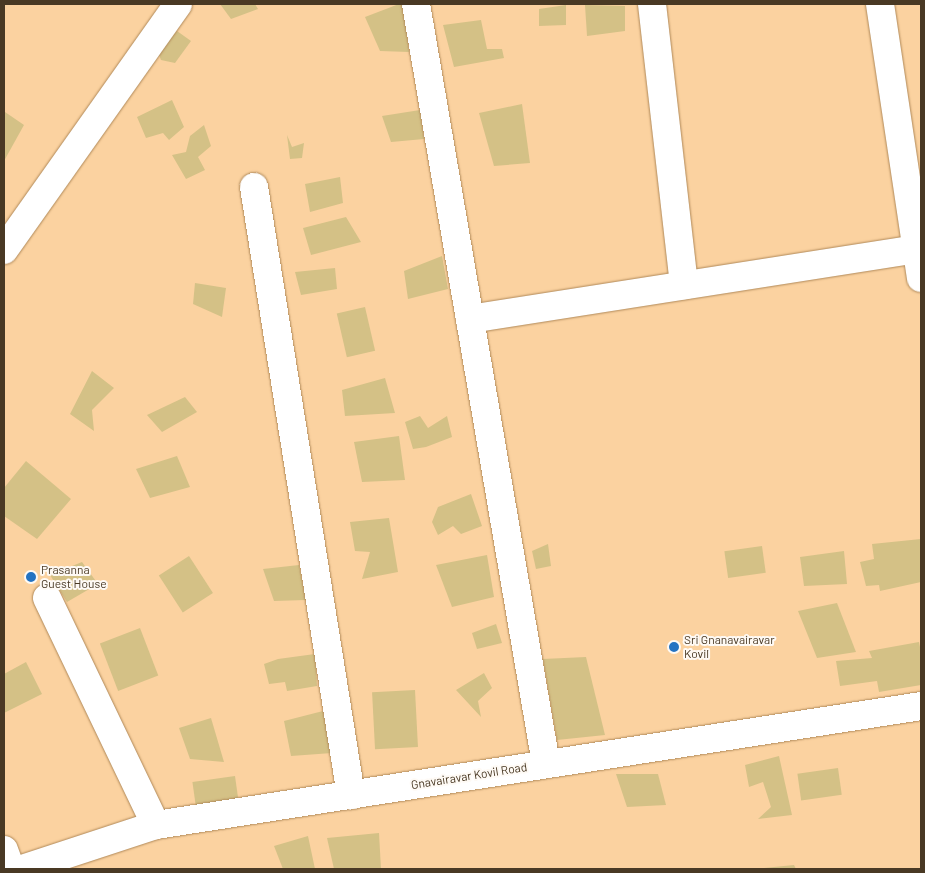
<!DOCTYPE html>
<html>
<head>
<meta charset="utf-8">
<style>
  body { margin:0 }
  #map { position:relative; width:925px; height:873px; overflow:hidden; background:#fbd2a0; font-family:Barlow,sans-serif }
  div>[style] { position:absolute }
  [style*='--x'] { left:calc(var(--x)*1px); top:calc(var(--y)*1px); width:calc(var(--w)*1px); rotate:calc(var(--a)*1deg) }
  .building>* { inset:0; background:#d4c186; transform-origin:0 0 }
  .roads { filter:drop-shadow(0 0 1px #b08959) drop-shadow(0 0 1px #b08959) }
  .street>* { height:28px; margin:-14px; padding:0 14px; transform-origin:14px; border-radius:14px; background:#fff }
  .highway>* { height:28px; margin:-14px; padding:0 14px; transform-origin:14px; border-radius:14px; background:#fff }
  .dots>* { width:14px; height:14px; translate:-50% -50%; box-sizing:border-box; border:2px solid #fefaf5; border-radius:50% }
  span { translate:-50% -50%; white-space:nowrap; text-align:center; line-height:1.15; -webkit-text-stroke:4px #fefaf5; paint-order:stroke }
  .poi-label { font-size:12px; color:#493924 }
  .left { translate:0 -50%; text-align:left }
  .street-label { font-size:12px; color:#493924 }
  .frame { position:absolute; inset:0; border:5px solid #493924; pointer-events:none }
</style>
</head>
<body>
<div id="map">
  <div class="building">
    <i style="clip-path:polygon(220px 4px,255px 4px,258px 9px,231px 19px)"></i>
    <i style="clip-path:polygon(399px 4px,404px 4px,409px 52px,380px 51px,365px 17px)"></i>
    <i style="clip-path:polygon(566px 5px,566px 25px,539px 26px,539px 9px)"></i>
    <i style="clip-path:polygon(585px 5px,625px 6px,625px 31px,587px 36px)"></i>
    <i style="clip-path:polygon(481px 20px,487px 49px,502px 49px,504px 58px,454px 67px,443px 25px)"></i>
    <i style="clip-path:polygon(177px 31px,191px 41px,175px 63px,161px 60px,158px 52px)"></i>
    <i style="clip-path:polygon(172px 100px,184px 127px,169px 140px,163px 133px,146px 138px,137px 117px)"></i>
    <i style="clip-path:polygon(522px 104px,530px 163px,494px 166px,479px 113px)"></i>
    <i style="clip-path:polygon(420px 110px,424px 139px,391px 142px,382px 116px)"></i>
    <i style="clip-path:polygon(5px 112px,24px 125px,4px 161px,4px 113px)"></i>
    <i style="clip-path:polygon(204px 125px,211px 146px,198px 157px,205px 170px,186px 179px,172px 155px,186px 152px,190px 136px)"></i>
    <i style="clip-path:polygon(287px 135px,292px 147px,304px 143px,302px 158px,290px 159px)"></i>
    <i style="clip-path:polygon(340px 177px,343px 203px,310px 212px,305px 184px)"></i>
    <i style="clip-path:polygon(346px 217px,361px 242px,311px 255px,303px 228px)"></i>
    <i style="clip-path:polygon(442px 256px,448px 289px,408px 299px,404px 271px)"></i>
    <i style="clip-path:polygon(335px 268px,337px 289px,301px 295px,295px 272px)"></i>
    <i style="clip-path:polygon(195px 283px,226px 288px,222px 317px,193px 304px)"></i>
    <i style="left:365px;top:307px;width:45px;height:29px;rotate:77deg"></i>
    <i style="clip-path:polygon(92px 371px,114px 388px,92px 410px,94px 431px,70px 414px)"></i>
    <i style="clip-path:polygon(385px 378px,395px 413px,345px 416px,342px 390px)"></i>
    <i style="clip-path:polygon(185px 397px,197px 412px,162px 432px,147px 415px)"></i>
    <i style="clip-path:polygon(420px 416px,428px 428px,447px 416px,452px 437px,426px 447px,413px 449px,405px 422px)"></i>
    <i style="clip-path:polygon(399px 436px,405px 480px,362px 482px,354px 442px)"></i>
    <i style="clip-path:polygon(177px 456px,190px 487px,150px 498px,136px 469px)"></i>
    <i style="clip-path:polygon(26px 461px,71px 499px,37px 539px,4px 516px,4px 488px)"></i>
    <i style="clip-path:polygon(471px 494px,482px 526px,461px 534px,453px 526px,438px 535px,432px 522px,438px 507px)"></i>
    <i style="clip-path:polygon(389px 518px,398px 572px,362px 579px,370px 552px,355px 551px,350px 522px)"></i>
    <i style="clip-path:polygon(921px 539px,921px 582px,880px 591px,879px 585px,866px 586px,860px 562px,874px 559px,872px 544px)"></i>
    <i style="clip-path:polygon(548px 544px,551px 566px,536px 569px,532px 551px)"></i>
    <i style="left:762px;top:546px;width:27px;height:38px;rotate:82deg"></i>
    <i style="clip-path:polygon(844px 551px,847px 584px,804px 586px,800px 557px)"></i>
    <i style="clip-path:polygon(487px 555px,494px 597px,452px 607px,436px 565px)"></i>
    <i style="left:189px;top:556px;width:44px;height:36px;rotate:57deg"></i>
    <i style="clip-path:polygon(82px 562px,98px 584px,67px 602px,50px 575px)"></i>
    <i style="clip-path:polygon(299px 565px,306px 600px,274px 601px,263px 569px)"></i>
    <i style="clip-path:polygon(837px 603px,856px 652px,817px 658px,798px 611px)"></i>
    <i style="clip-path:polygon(496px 624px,502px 643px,477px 649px,472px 633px)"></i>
    <i style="left:140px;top:628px;width:51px;height:43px;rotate:69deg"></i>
    <i style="clip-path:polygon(919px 642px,921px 652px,921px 685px,879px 692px,877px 681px,840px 686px,836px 661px,872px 658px,869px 651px)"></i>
    <i style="clip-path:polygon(315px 654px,317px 686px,287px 691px,285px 682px,269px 684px,264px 664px,278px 659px)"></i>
    <i style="clip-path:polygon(586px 657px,605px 735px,557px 740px,543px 659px)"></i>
    <i style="clip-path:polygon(26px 662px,42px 694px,4px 713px,4px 674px)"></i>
    <i style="clip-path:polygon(484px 673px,492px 688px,478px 701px,481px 717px,456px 690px)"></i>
    <i style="left:415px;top:690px;width:57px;height:43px;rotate:87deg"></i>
    <i style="clip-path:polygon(323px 711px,332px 753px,291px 756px,284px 721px)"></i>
    <i style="clip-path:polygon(211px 718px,224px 762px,190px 759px,179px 728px)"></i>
    <i style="clip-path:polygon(779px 756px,792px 815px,758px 819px,771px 807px,763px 782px,749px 787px,745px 765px)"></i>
    <i style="left:838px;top:768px;width:27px;height:41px;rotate:82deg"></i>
    <i style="clip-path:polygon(616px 774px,658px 774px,666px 805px,627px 807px)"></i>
    <i style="left:235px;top:776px;width:27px;height:43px;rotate:82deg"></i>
    <i style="clip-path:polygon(379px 833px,381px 869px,334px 869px,327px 838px)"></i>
    <i style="clip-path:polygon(308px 836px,315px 869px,283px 869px,274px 846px)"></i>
    <i style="clip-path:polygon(794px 865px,796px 869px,764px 869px,764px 868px)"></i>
  </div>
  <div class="roads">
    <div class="street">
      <i style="--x:416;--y:4;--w:771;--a:80.29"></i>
      <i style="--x:652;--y:4;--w:283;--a:83.5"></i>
      <i style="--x:880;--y:4;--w:277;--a:81.5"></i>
      <i style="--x:254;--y:187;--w:616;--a:80.94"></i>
      <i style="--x:4;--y:250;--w:301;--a:-54.7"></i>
      <i style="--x:470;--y:319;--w:457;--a:-8.9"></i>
      <i style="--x:47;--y:598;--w:252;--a:64.4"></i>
      <i style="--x:22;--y:869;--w:141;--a:-18.2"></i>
      <i style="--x:156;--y:825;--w:774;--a:-8.84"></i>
    </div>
    <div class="highway">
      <i style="--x:4;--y:850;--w:20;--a:70"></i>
    </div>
  </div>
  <div class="dots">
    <i style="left:31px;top:577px;background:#2473c2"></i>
    <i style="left:674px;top:647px;background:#2473c2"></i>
  </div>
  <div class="poi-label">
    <span class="left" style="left:41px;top:577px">Prasanna<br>Guest House</span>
    <span class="left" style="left:684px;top:647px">Sri Gnanavairavar<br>Kovil</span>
  </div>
  <div class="street-label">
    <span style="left:469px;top:776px;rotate:-9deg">Gnavairavar Kovil Road</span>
  </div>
  <div class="frame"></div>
</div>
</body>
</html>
